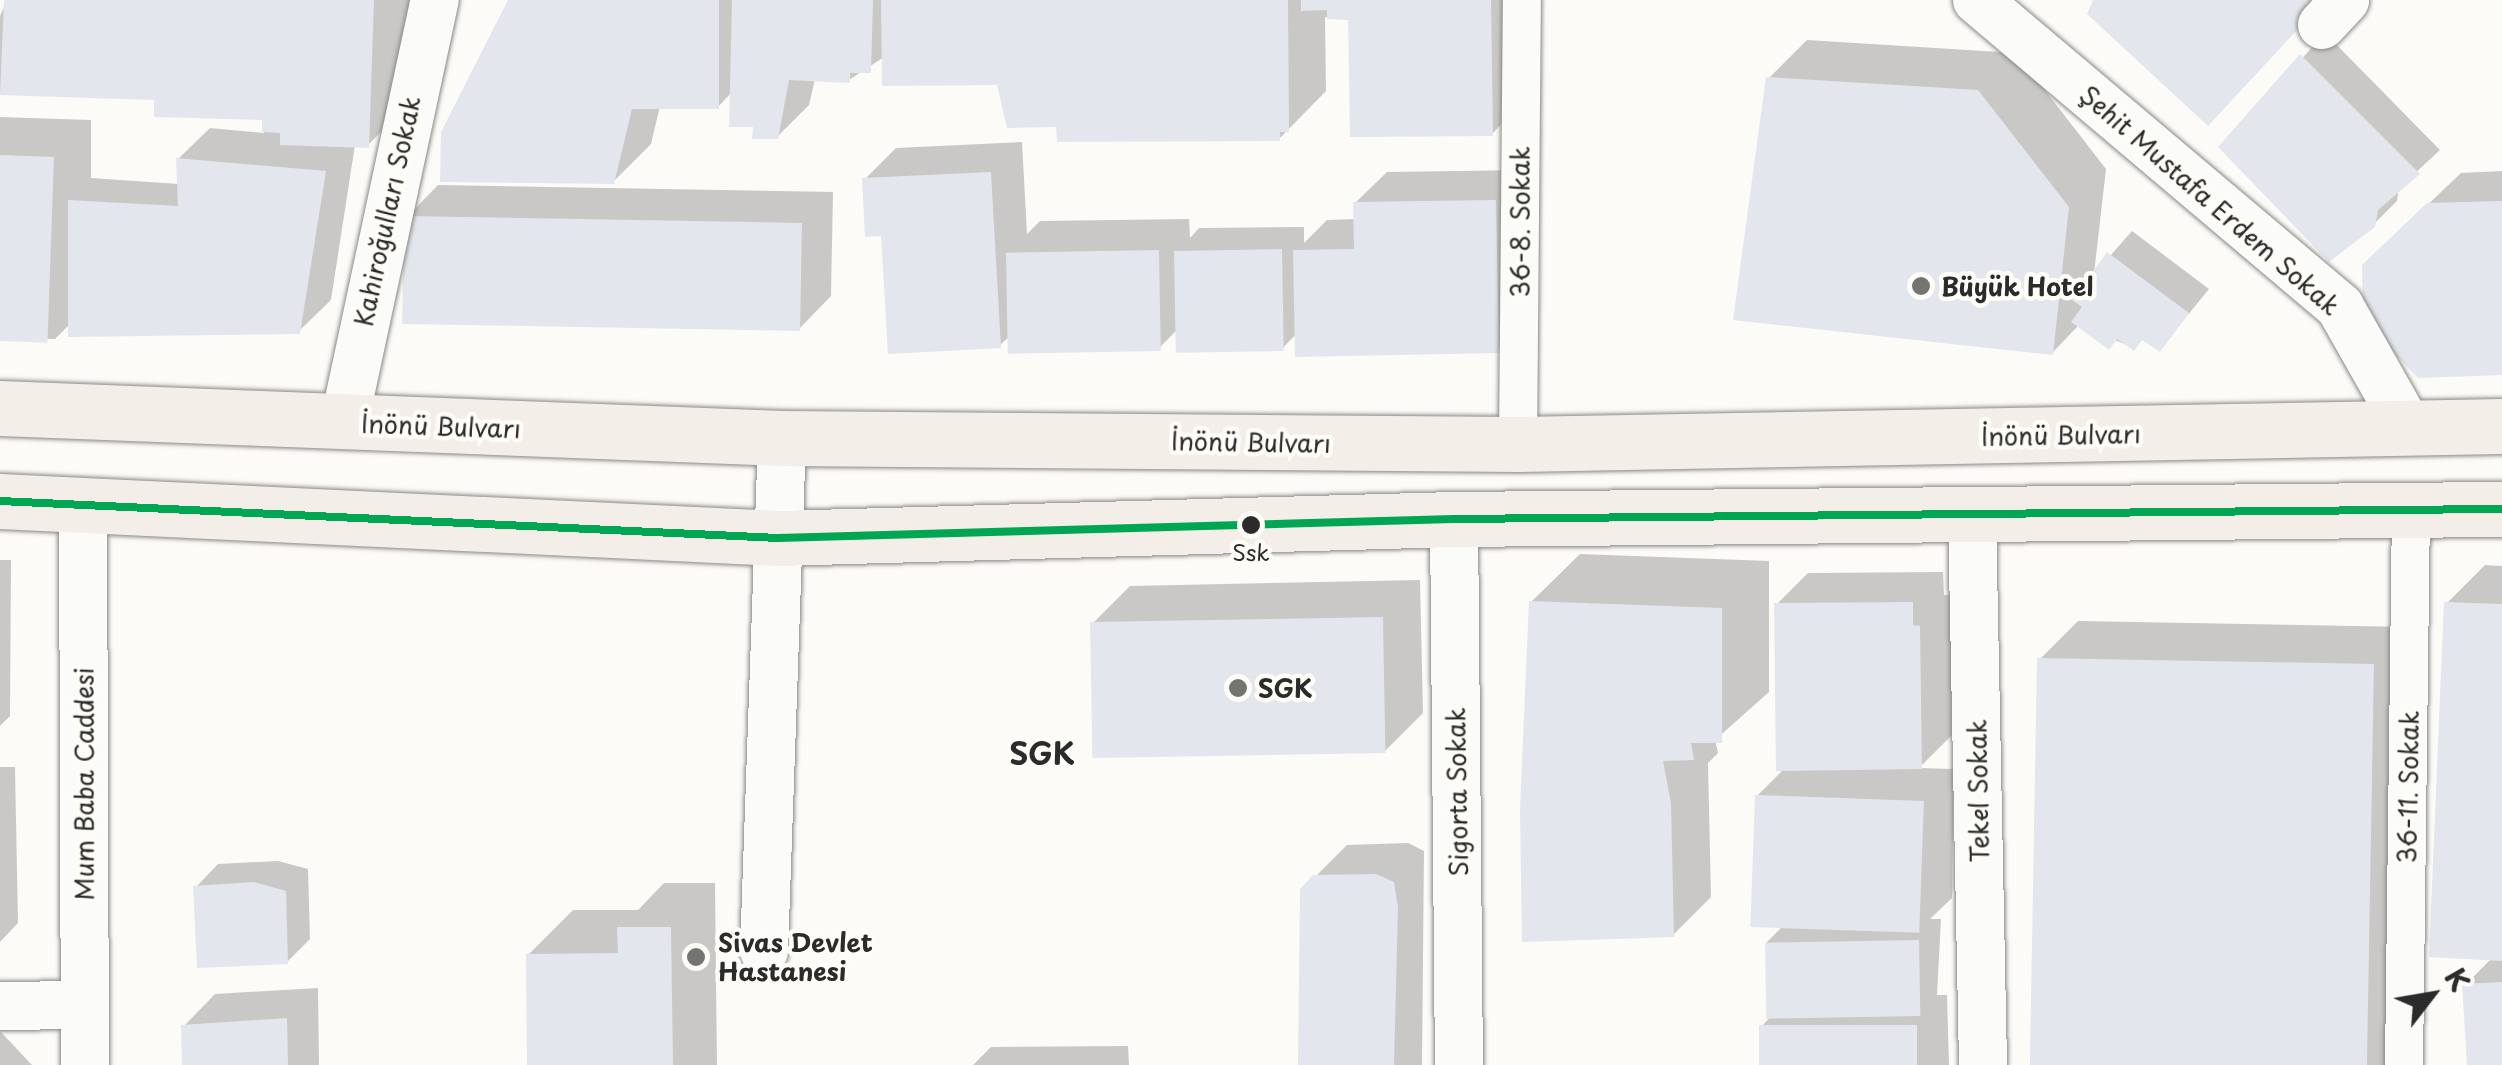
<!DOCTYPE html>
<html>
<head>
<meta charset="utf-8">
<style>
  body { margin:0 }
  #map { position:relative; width:2502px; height:1065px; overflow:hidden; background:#fcfbf8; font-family:"Playpen Sans",sans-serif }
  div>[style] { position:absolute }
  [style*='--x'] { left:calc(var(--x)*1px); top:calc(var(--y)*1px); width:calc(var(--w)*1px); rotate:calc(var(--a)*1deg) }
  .shadow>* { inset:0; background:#0003 }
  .building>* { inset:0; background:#e3e6ec; transform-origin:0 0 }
  .roads { filter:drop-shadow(0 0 2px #898987) drop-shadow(0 0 2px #898987) }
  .pedestrian>* { height:38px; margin:-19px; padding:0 19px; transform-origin:19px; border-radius:19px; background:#fbfbf9 }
  .minor>* { height:48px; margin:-24px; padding:0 24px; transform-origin:24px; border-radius:24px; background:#fbfbf9 }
  .primary>* { height:55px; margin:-27.5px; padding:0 27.5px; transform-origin:27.5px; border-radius:27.5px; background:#f3eee7 }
  .bus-1>* { height:8px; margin:-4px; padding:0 4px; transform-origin:4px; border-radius:4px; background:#00a651 }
  .dots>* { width:28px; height:28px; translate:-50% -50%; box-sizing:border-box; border:5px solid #fdfcf7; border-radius:50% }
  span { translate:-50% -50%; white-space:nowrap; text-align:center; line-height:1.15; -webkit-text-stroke:9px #fdfcf7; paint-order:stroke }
  .bus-label { font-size:22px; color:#2b2b2b }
  .street-label { font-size:25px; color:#2b2b2b }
  .poi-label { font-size:25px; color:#2b2b2b; font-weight:700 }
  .left { translate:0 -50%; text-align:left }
  .quarter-label { font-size:30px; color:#2b2b2b; font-weight:700 }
  .north { position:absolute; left:2382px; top:945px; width:100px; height:100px; -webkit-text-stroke:8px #fdfcf7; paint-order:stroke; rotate:59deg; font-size:28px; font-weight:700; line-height:40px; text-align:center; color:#2b2b2b }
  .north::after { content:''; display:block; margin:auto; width:35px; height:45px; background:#2b2b2b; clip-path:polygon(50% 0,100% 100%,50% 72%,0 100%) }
</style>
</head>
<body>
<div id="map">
  <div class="shadow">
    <i style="clip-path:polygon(7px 0,410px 0,406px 107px,368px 145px,355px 145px,331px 300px,299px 331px,70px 324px,55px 339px,0 338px,0 117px,91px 120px,91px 178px,179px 184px,178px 159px,210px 128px,264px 133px,264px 118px,157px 98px,0 93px,0 16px)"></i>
    <i style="clip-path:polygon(511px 0,1522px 0,1523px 102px,1492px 134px,1351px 17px,1325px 17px,1326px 91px,1279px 139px,1059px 125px,999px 83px,884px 57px,849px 80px,815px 79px,809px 105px,777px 137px,756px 124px,732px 92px,718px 107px,660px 106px,651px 144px,613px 182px)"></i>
    <i style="clip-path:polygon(2325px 33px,2440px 150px,2399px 188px,2397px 201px,2373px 225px,2222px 147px)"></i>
    <i style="clip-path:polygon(1807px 40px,2016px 53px,2106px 169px,2094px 274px,2132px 231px,2209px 289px,2160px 349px,2144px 338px,2134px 348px,2079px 325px,2052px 353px,1769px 78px)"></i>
    <i style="clip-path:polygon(1022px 142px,1027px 234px,1040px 221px,1189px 219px,1190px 238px,1199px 228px,1304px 227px,1304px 243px,1327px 220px,1356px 219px,1355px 203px,1387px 172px,1527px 170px,1530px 319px,1498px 351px,1297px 333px,1282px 349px,1177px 330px,1159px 348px,1010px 336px,1000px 345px,884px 233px,865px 179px,896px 148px)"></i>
    <i style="clip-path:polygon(2502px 171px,2502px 372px,2397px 234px,2461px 173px)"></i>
    <i style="clip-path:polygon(438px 185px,833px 192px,831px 296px,800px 328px,407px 217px)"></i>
    <i style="clip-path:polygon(1580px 554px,1769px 561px,1769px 692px,1715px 740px,1718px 753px,1708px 763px,1711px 897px,1673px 935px,1531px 602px)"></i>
    <i style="clip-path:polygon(0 560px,11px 560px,10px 716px,0 726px)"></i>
    <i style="clip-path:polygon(2485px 565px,2502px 566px,2502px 1065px,2470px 1065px,2465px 985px,2492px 958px,2447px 603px)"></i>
    <i style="clip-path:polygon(1943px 572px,1944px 595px,1951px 595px,1952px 735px,1919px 768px,1954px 769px,1952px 898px,1930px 919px,1941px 919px,1937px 995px,1947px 995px,1949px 1065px,1762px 1065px,1762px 1026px,1774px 1013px,1767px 942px,1783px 926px,1757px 796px,1785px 768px,1777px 604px,1808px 573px)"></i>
    <i style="clip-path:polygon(1420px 580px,1423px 713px,1385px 751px,1092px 624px,1130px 586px)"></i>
    <i style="clip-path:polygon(2078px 621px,2411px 627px,2402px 1065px,2040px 1065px,2040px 659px)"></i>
    <i style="clip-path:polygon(0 767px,15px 767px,18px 923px,0 942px)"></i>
    <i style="clip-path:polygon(1408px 843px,1424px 851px,1422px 1065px,1300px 1065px,1302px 890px,1347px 845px)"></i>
    <i style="clip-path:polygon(278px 861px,308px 869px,310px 939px,287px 962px,196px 887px,218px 864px)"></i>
    <i style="clip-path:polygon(664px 883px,715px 883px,717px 1065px,529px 1065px,528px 955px,573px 910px,638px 910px)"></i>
    <i style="clip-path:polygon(318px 988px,319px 1065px,185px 1065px,184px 1026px,215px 994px)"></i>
    <i style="clip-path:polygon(0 1031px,32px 1065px,0 1065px)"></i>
    <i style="clip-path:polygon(1128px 1046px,1129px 1065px,973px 1065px,991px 1047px)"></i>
  </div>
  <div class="building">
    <i style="clip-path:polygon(4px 0,374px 0,369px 148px,280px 145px,280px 133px,262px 132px,262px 120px,154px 117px,154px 100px,0 95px)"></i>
    <i style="clip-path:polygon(508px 0,719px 0,719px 109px,632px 109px,614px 184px,440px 182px,441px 132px)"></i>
    <i style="clip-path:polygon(732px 0,873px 0,871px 73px,850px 73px,850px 83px,789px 80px,778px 139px,752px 139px,753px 127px,729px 127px)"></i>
    <i style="clip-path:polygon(881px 0,1288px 0,1289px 132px,1280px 132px,1280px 141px,1057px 142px,1056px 127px,1007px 128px,997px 85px,882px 86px)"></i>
    <i style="clip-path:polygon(1301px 0,1491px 0,1493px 136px,1350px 137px,1348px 20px,1327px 19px,1327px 10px,1301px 11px)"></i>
    <i style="clip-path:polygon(2093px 0,2325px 0,2208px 126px,2087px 14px)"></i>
    <i style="clip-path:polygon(2300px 54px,2420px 174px,2378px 210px,2375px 227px,2329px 262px,2218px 147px)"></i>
    <i style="clip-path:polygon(1766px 77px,1978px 90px,2069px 207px,2053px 355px,1733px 320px)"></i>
    <i style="left:0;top:155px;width:54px;height:186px;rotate:2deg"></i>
    <i style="clip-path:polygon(176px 158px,326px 171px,300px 334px,68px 337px,68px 200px,178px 206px)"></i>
    <i style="clip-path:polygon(991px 172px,1001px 348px,888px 354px,881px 236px,865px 237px,862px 178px)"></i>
    <i style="clip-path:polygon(1496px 200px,1499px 353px,1295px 357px,1293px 250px,1354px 249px,1353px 202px)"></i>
    <i style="clip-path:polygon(2502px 201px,2502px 375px,2418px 378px,2363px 321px,2362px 265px,2427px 203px)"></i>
    <i style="left:404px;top:216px;width:398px;height:108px;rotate:1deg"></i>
    <i style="left:1282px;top:249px;width:102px;height:108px;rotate:89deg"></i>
    <i style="left:1159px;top:250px;width:101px;height:153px;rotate:89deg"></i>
    <i style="clip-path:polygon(2107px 252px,2189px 313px,2160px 352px,2142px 340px,2134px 351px,2117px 339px,2109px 350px,2071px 322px,2082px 307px,2072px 300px)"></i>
    <i style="clip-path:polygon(1529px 601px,1722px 608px,1722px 743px,1691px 743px,1694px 760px,1663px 761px,1671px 803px,1674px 937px,1522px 942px,1520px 809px)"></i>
    <i style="clip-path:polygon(1913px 602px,1913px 625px,1920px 626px,1922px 769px,1776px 771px,1774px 603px)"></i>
    <i style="clip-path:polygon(2444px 602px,2502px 604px,2502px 961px,2429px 957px)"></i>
    <i style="left:1383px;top:617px;width:136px;height:293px;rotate:89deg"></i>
    <i style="left:2037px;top:658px;width:337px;height:407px;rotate:1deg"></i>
    <i style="left:1755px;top:795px;width:169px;height:132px;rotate:2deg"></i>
    <i style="clip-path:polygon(1376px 874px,1394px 882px,1398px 907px,1394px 1065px,1298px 1065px,1300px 889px,1313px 875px)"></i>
    <i style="clip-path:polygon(254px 882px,286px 891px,288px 964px,197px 968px,193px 886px)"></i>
    <i style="clip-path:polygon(617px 927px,671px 927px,673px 1065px,527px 1065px,526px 954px,618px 953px)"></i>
    <i style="left:1919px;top:940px;width:76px;height:154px;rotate:89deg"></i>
    <i style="clip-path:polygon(2502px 982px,2502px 1065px,2467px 1065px,2462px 984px)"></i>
    <i style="clip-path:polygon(287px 1018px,288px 1065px,182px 1065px,181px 1025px)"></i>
    <i style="left:1759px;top:1025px;width:158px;height:40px"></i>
  </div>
  <div class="roads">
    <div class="pedestrian">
      <i style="--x:1518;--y:444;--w:444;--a:-89.5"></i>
      <i style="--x:2404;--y:1065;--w:555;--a:-89.28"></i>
    </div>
    <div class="minor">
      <i style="--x:1977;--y:0;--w:475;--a:40.2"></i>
      <i style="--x:2340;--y:307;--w:140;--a:60.5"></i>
      <i style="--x:2322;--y:25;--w:34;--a:-47"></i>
      <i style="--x:344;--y:423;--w:433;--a:-77.9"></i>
      <i style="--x:83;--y:503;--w:562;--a:89.8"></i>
      <i style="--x:1972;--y:516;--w:549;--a:88.85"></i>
      <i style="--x:1454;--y:519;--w:546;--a:89.48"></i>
      <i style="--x:764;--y:951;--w:513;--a:-87.99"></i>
      <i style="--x:0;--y:1006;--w:85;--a:-0.7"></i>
    </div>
    <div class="primary">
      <i style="--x:0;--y:408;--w:783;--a:2.2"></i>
      <i style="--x:782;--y:438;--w:736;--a:0.47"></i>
      <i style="--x:1518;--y:444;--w:984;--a:-1.05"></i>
      <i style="--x:0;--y:501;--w:779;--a:2.72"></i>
      <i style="--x:778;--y:538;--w:676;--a:-1.61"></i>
      <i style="--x:1454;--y:519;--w:1048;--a:-0.55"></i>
    </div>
  </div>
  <div class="bus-1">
    <i style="--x:0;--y:501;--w:779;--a:2.72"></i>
    <i style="--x:778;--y:538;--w:676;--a:-1.61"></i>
    <i style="--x:1454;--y:519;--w:1048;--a:-0.55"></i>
  </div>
  <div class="dots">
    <i style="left:1921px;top:286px;background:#747473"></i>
    <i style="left:1251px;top:525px;background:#2b2b2b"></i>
    <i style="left:1238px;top:688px;background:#747473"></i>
    <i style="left:696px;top:957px;background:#747473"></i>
  </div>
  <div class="bus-label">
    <span style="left:1251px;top:552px">Ssk</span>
  </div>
  <div class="street-label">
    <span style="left:2210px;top:200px;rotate:41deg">Şehit Mustafa Erdem Sokak</span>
    <span style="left:387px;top:211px;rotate:-78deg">Kahiroğulları Sokak</span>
    <span style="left:1520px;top:222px;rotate:-90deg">36-8. Sokak</span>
    <span style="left:441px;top:426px;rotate:2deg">İnönü Bulvarı</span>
    <span style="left:2061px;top:435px;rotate:-1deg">İnönü Bulvarı</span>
    <span style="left:1251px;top:442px;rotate:1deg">İnönü Bulvarı</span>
    <span style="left:84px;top:784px;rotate:-90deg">Mum Baba Caddesi</span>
    <span style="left:2408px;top:787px;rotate:-89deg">36-11. Sokak</span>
    <span style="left:1978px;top:791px;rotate:-91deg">Tekel Sokak</span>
    <span style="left:1457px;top:792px;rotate:-91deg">Sigorta Sokak</span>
  </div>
  <div class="poi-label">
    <span class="left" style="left:1941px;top:286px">Büyük Hotel</span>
    <span class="left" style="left:1258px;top:688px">SGK</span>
    <span class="left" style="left:718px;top:957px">Sivas Devlet<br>Hastanesi</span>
  </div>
  <div class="quarter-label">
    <span style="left:1042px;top:753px">SGK</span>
  </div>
  <div class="north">K</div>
</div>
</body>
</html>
